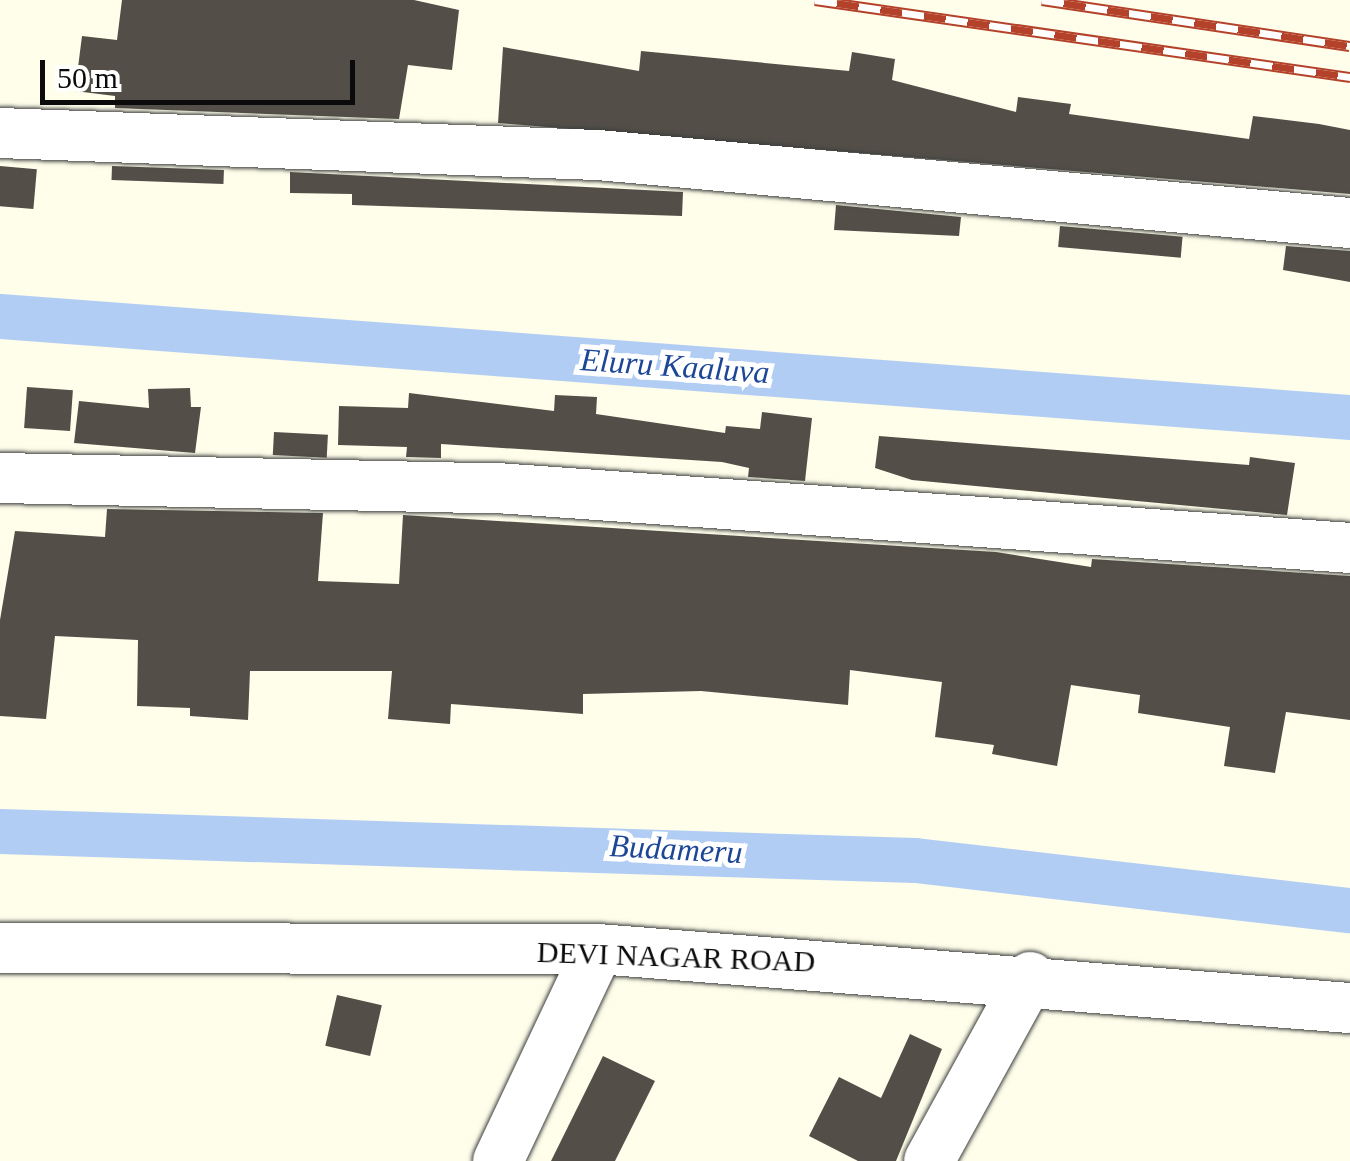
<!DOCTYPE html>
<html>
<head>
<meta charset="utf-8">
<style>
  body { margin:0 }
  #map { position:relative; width:1350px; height:1161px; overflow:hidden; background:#fefeeb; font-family:"Times New Roman",serif }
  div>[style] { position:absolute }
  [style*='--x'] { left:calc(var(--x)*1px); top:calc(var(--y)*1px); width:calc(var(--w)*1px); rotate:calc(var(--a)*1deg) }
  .canal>* { height:45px; margin:-22.5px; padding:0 22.5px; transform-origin:22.5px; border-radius:22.5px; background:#b2cdf3 }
  .building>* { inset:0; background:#534f48; transform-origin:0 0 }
  .roads { filter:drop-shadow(0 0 2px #3e3e3e) drop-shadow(0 0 2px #3e3e3e) }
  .minor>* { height:50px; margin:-25px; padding:0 25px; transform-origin:25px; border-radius:25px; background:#fff }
  .rail>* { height:11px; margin-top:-5.5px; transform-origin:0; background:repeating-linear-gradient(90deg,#fff 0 22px,#b4422b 0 44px); box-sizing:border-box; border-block:2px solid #b4422b }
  span { translate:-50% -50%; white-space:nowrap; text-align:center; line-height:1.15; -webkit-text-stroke:10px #fff; paint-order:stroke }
  .street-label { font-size:30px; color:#0b0b0b }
  .water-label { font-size:32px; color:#1c4796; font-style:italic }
  .scale { position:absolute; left:40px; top:60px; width:315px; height:45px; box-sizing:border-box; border:5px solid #0b0b0b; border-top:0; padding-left:12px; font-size:30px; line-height:35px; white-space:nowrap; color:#0b0b0b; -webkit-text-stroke:8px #fff; paint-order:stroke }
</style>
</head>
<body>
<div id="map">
  <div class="canal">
    <i style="--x:0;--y:316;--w:1354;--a:4.28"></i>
    <i style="--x:0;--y:831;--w:915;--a:1.82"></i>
    <i style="--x:915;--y:860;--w:438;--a:6.6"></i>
  </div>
  <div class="building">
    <i style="clip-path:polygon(122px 0,414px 0,459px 10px,452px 70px,408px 65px,399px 119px,115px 108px,115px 96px,75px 91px,82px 36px,117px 40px)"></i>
    <i style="clip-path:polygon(503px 47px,639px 71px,641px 51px,849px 71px,852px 52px,895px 59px,892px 80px,1016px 112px,1018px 97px,1071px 104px,1069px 114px,1249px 139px,1253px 116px,1319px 124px,1350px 130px,1350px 194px,498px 123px)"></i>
    <i style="left:0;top:166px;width:37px;height:40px;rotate:5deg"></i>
    <i style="left:112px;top:166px;width:112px;height:14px;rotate:2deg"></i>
    <i style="clip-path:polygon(290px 172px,683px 192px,682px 216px,352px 205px,352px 194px,290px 193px)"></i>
    <i style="clip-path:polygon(836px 205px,961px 217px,959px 236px,834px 230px)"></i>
    <i style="left:1060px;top:226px;width:123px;height:21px;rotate:5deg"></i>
    <i style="clip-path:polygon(1286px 246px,1350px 251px,1350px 282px,1283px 270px)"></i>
    <i style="left:27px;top:387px;width:46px;height:41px;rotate:4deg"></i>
    <i style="clip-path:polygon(190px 388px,191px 407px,201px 407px,195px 453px,74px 443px,79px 401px,149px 408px,148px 389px)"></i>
    <i style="clip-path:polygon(409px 393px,554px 411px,555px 395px,597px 397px,596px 414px,725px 433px,726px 426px,760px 429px,762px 412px,812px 418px,805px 481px,748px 477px,749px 468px,722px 462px,441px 444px,441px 458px,406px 457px,407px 447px,338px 445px,339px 406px,408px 408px)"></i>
    <i style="left:274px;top:432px;width:54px;height:23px;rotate:3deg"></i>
    <i style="clip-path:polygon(879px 436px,1249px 465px,1250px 457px,1295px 463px,1287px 515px,912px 480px,875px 468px)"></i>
    <i style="clip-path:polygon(107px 509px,323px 513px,318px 581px,399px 584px,403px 515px,996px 552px,1091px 567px,1092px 559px,1350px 576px,1350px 720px,1286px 712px,1275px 773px,1224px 766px,1230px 727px,1138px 713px,1140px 695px,1071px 685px,1057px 766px,992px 754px,994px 745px,935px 737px,942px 682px,850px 670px,848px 705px,701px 691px,583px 694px,583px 714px,451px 704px,450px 724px,388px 719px,392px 671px,250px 671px,248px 720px,190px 716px,190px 708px,137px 706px,138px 640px,55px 636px,46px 719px,0 716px,0 620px,15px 531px,105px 537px)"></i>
    <i style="left:337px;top:995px;width:46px;height:52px;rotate:13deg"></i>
    <i style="clip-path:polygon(910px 1034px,942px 1049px,896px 1161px,858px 1161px,809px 1136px,839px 1077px,881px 1098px)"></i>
    <i style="clip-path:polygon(603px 1056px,655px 1081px,615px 1161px,551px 1161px)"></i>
  </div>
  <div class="roads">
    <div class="minor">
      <i style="--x:0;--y:133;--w:598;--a:2.11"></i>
      <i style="--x:598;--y:155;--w:755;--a:5.17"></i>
      <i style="--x:0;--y:478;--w:497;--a:1.2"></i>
      <i style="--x:497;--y:488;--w:855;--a:4.02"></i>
      <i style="--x:0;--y:948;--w:598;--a:0.1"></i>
      <i style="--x:598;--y:949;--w:754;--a:4.49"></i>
      <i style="--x:498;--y:1161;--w:234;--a:-64.7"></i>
      <i style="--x:929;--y:1161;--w:210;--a:-61.2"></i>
    </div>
  </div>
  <div class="rail">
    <i style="--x:815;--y:0;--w:541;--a:8.19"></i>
    <i style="--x:1042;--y:0;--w:311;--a:8.5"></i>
  </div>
  <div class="street-label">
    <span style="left:676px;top:957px;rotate:2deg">DEVI NAGAR ROAD</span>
  </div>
  <div class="water-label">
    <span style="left:675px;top:366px;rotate:4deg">Eluru Kaaluva</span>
    <span style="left:676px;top:849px;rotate:3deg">Budameru</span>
  </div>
  <div class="scale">50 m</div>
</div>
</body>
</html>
